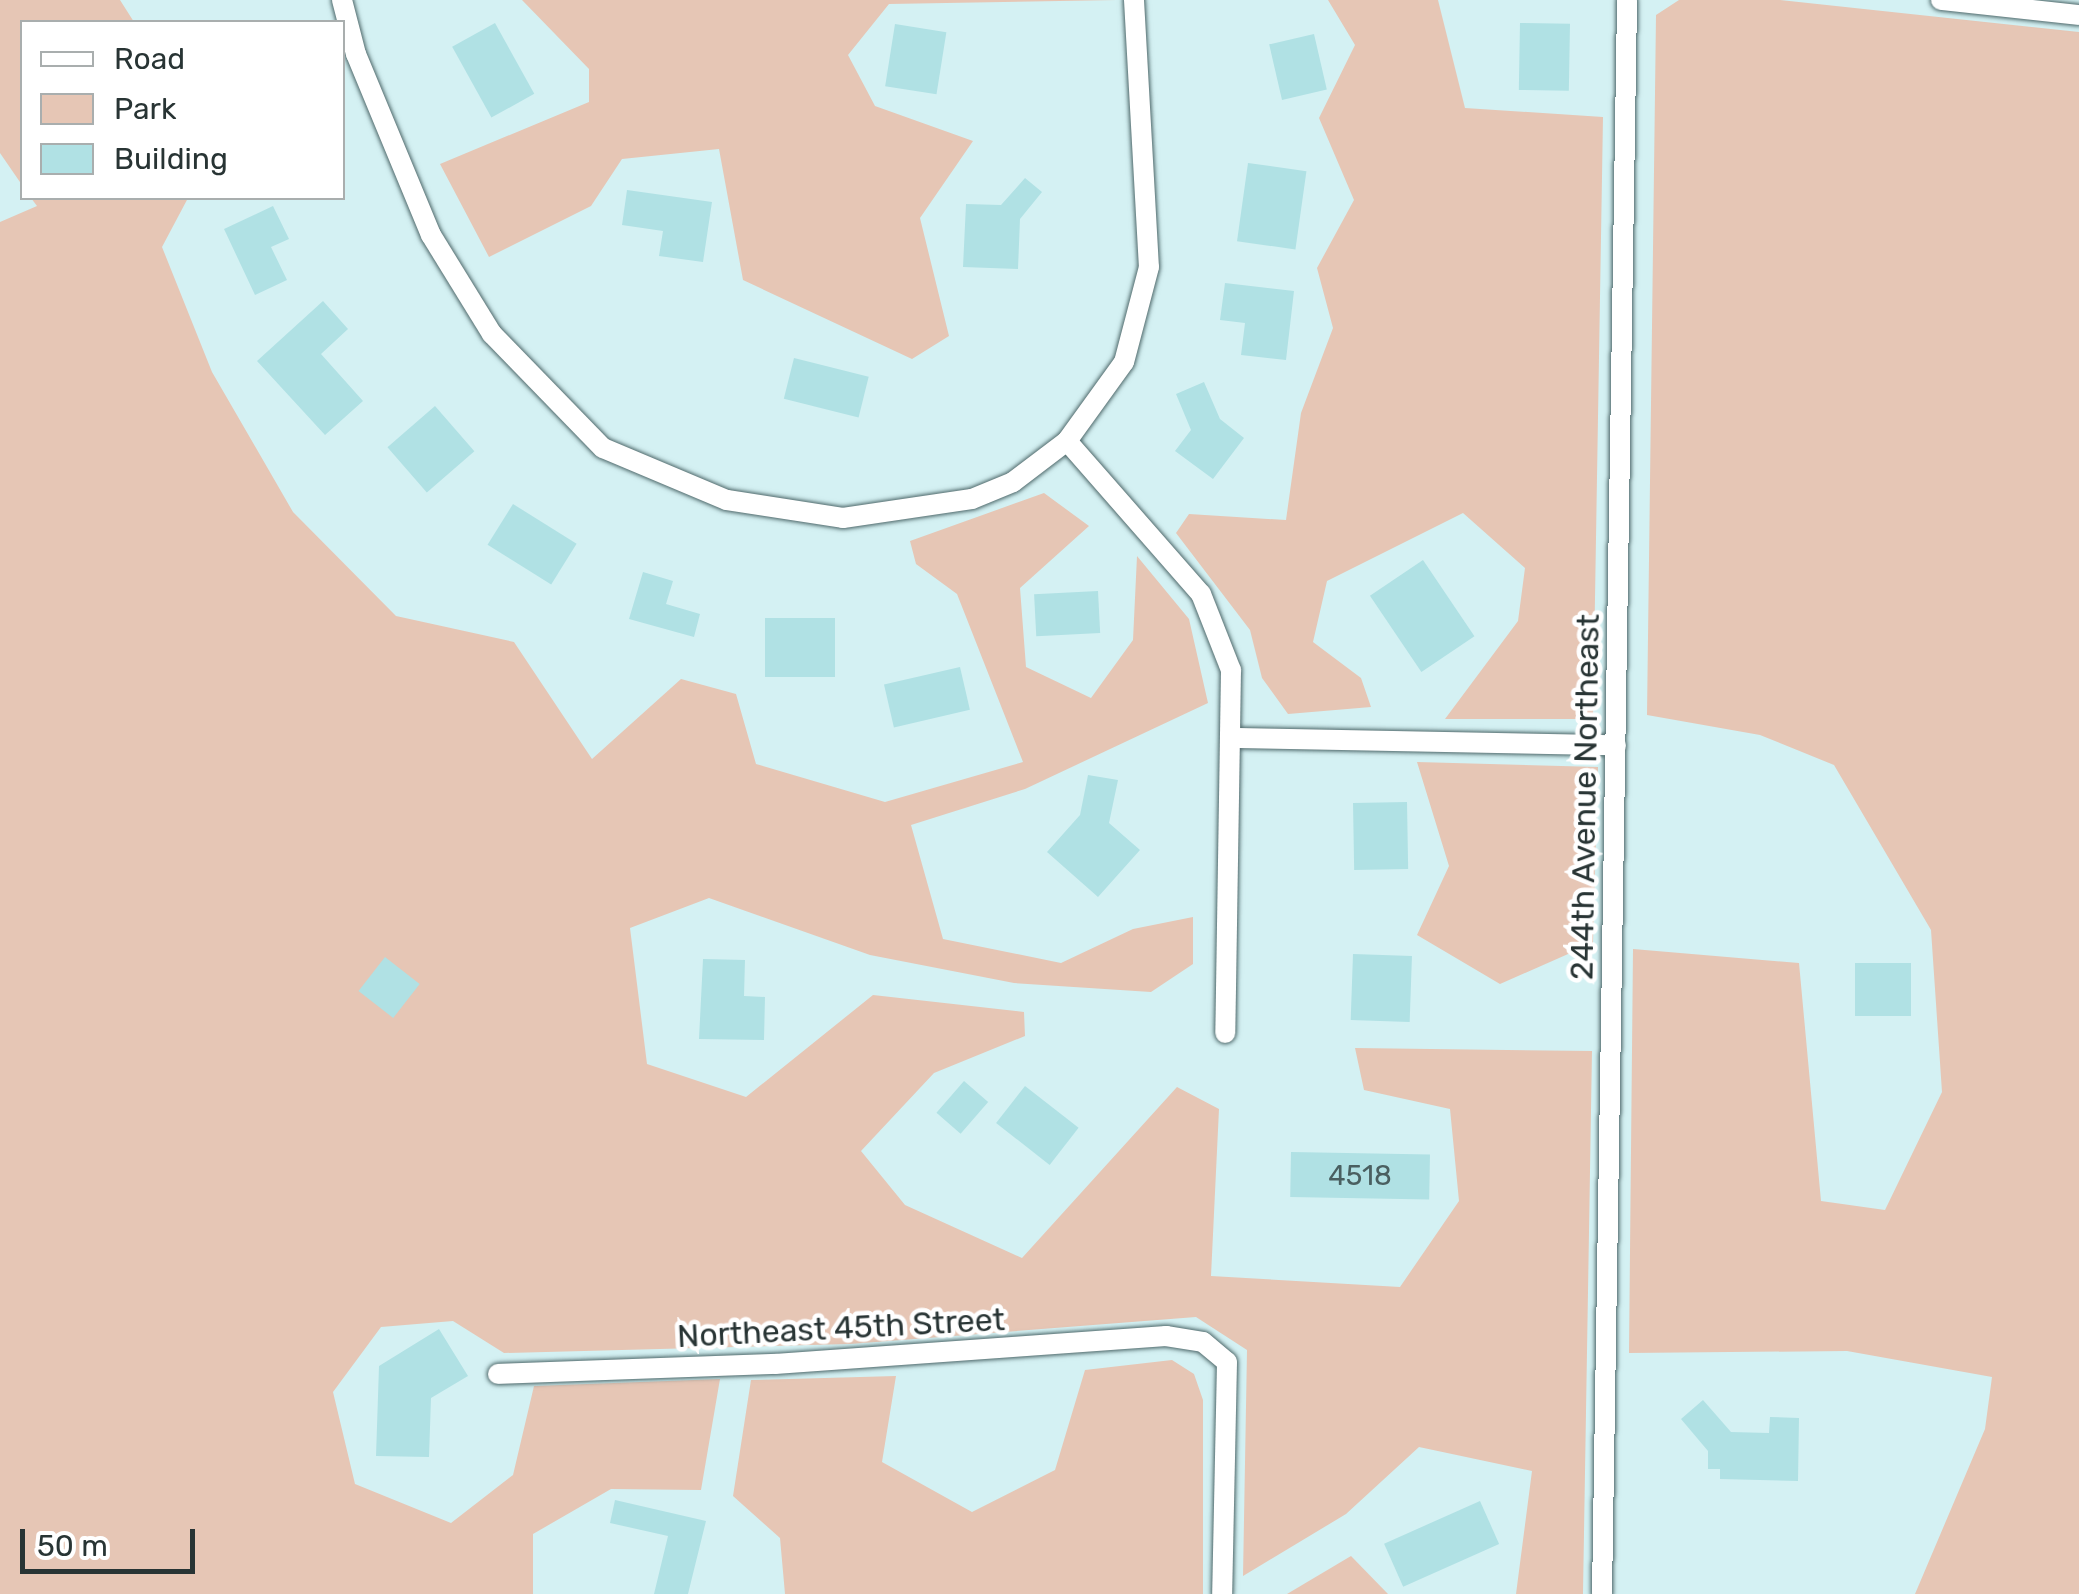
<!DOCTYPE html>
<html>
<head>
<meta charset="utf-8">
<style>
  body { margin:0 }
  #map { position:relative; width:2079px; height:1594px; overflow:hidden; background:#d4f1f3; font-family:Rubik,sans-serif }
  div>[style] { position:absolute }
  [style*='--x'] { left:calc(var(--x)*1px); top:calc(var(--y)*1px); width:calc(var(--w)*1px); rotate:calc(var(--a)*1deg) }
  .green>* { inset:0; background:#e6c6b5 }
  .building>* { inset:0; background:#b0e1e4; transform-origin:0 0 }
  .roads { filter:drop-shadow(0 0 2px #4f696b) drop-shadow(0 0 2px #4f696b) }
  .minor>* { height:20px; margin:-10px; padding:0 10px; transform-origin:10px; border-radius:10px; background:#fff }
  span { translate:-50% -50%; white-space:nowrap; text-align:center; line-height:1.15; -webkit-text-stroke:9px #fff; paint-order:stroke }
  .number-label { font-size:28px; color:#4a5f60 }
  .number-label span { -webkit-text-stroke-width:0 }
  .street-label { font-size:32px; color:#283434 }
  .legend { position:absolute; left:20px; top:20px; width:325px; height:180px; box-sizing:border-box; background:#fff; border:2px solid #a9aeae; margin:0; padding:12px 18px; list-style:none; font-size:30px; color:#283434 }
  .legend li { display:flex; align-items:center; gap:20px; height:50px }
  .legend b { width:50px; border:2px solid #a9aeae }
  .scale { position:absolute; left:20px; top:1529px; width:175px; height:45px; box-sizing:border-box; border:5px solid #283434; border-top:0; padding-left:12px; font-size:30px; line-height:35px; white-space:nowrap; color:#283434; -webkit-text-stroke:8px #fff; paint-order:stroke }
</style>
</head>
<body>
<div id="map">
  <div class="green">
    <i style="clip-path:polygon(0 0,120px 0,134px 22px,22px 22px,22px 185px,0 153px)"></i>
    <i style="clip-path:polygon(522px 0,1117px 0,889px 4px,848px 55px,875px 106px,973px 141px,920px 218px,949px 336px,912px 359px,743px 280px,719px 149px,622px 159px,591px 206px,489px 257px,440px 164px,589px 102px,589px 69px)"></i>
    <i style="clip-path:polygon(1328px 0,1438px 0,1465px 108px,1603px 117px,1593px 719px,1445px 719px,1518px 621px,1525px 568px,1463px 513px,1327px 581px,1313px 642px,1361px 678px,1371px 707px,1288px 714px,1262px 678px,1250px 630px,1176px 533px,1189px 514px,1286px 520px,1301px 413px,1333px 328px,1317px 268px,1354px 200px,1319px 118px,1355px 45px)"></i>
    <i style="clip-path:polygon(1679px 0,1780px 0,2079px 32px,2079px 1594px,1915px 1594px,1985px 1429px,1992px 1377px,1847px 1351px,1629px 1353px,1633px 949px,1799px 963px,1821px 1201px,1885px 1210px,1942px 1092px,1931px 930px,1834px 765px,1760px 735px,1647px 715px,1656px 15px)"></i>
    <i style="clip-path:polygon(31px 198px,188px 198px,162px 247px,212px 372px,293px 512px,396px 616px,514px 642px,592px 759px,681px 679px,736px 694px,756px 764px,885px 802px,1023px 762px,957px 594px,916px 564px,910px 541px,1044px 493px,1089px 526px,1020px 588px,1026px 667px,1091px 698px,1133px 640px,1137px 556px,1189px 619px,1208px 703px,1025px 789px,911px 825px,943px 939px,1061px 963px,1133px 929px,1193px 917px,1193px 964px,1151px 992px,1014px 983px,870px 955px,709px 898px,630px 928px,647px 1064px,746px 1097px,873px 995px,1024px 1012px,1025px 1036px,934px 1073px,861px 1151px,905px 1205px,1022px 1258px,1177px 1087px,1219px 1109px,1211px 1276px,1400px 1287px,1459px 1201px,1450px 1109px,1364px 1090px,1355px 1048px,1592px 1051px,1583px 1594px,1516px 1594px,1532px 1471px,1419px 1447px,1346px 1514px,1243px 1576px,1247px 1350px,1196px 1317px,850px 1344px,504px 1353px,453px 1321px,381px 1327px,333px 1392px,355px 1484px,451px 1523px,513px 1475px,534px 1386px,720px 1379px,701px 1490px,611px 1489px,533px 1534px,533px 1594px,0 1594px,0 222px,37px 206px)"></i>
    <i style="clip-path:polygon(1417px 762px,1598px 767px,1593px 943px,1500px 984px,1417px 935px,1449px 866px)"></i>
    <i style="clip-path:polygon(1172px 1360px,1194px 1374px,1203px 1400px,1203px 1594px,785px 1594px,780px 1538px,733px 1496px,751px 1380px,896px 1376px,882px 1462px,972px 1512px,1055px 1470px,1085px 1370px)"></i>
    <i style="clip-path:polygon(1351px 1556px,1388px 1594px,1287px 1594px)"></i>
  </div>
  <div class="building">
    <i style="left:495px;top:23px;width:81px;height:49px;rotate:61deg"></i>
    <i style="left:1520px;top:23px;width:50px;height:67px;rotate:1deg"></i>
    <i style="left:895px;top:24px;width:52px;height:63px;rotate:9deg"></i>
    <i style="left:1314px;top:34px;width:57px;height:46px;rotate:77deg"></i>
    <i style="left:1248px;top:163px;width:59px;height:79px;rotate:8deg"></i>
    <i style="clip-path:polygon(1025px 178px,1042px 192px,1020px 219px,1018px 269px,963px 267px,966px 204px,1001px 205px)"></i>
    <i style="clip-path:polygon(627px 190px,712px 202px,703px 262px,659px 256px,663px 231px,622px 225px)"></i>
    <i style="clip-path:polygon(273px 206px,289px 239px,271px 247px,287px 280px,255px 295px,224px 229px)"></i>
    <i style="clip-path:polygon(1225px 283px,1294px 291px,1286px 360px,1241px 355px,1245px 323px,1220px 320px)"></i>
    <i style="clip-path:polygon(323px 301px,348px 329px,321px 354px,363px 401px,325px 435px,257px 361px)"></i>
    <i style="left:794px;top:358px;width:77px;height:42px;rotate:14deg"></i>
    <i style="clip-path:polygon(1204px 382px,1220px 419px,1244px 438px,1213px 479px,1175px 451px,1191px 430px,1176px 394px)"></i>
    <i style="left:435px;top:406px;width:60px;height:63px;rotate:49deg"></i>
    <i style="left:513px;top:504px;width:75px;height:48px;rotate:32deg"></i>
    <i style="left:1423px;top:560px;width:92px;height:64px;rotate:56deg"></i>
    <i style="clip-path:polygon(643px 572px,673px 581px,666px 604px,700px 614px,694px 637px,629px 619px)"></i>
    <i style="left:1098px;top:591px;width:42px;height:64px;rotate:87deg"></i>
    <i style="left:765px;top:618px;width:70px;height:59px"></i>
    <i style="left:960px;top:667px;width:44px;height:78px;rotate:77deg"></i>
    <i style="clip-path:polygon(1088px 775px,1118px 780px,1109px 823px,1140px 850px,1098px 897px,1047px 852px,1080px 815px)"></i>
    <i style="left:1407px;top:802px;width:67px;height:54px;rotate:89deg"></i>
    <i style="left:1353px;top:954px;width:59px;height:66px;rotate:2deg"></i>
    <i style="left:385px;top:957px;width:44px;height:43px;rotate:38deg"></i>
    <i style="clip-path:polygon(703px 959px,745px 960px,744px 996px,765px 997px,764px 1040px,699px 1039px)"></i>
    <i style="left:1855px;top:963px;width:56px;height:53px"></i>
    <i style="left:964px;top:1081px;width:32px;height:42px;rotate:41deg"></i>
    <i style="left:1025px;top:1086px;width:68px;height:47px;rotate:38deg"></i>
    <i style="left:1291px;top:1152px;width:139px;height:45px;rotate:1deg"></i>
    <i style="clip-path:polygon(439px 1329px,468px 1376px,431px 1398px,429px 1457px,376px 1456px,379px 1366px)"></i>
    <i style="clip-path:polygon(1703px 1400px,1731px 1432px,1769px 1433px,1770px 1417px,1799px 1418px,1798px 1481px,1720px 1479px,1720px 1469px,1708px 1469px,1708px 1451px,1681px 1419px)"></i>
    <i style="clip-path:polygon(615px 1500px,706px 1521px,688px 1594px,654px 1594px,668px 1536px,610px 1523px)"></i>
    <i style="left:1480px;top:1501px;width:47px;height:105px;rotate:66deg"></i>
  </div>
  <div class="roads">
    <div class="minor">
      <i style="--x:342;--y:0;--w:56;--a:75.5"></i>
      <i style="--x:356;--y:54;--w:196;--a:67.5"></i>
      <i style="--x:431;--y:235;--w:116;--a:58.4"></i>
      <i style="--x:492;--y:334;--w:159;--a:45.8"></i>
      <i style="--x:603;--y:448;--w:134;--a:22.8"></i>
      <i style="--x:727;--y:500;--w:117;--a:8.8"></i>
      <i style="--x:843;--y:518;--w:130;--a:-8.4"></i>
      <i style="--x:972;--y:499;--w:44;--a:-22.5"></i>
      <i style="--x:1013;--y:482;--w:68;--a:-37.2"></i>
      <i style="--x:1134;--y:0;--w:267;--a:86.8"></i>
      <i style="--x:1149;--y:267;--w:98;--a:104.7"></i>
      <i style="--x:1124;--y:362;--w:97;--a:125.8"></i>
      <i style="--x:1067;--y:441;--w:203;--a:48.8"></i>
      <i style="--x:1201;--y:594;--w:82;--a:68.5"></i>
      <i style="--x:1231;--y:670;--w:363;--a:90.9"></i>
      <i style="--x:1941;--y:0;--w:139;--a:6.2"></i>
      <i style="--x:1235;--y:738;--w:381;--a:1.1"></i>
      <i style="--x:498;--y:1374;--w:277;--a:-2.1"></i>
      <i style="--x:775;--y:1364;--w:392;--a:-4.1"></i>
      <i style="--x:1166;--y:1336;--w:37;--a:9"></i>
      <i style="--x:1203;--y:1342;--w:31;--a:40"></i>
      <i style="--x:1227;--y:1362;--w:232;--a:91.2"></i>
      <i style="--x:1602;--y:1594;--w:1594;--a:-89.1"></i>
    </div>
  </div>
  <div class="number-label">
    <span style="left:1360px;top:1176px">4518</span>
  </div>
  <div class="street-label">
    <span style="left:1585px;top:797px;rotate:-89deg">244th Avenue Northeast</span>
    <span style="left:841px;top:1328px;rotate:-3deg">Northeast 45th Street</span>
  </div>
  <ul class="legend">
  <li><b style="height:12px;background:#fff"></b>Road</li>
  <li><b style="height:28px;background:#e6c6b5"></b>Park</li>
  <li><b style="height:28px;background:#b0e1e4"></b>Building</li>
  </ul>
  <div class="scale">50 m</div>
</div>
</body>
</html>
